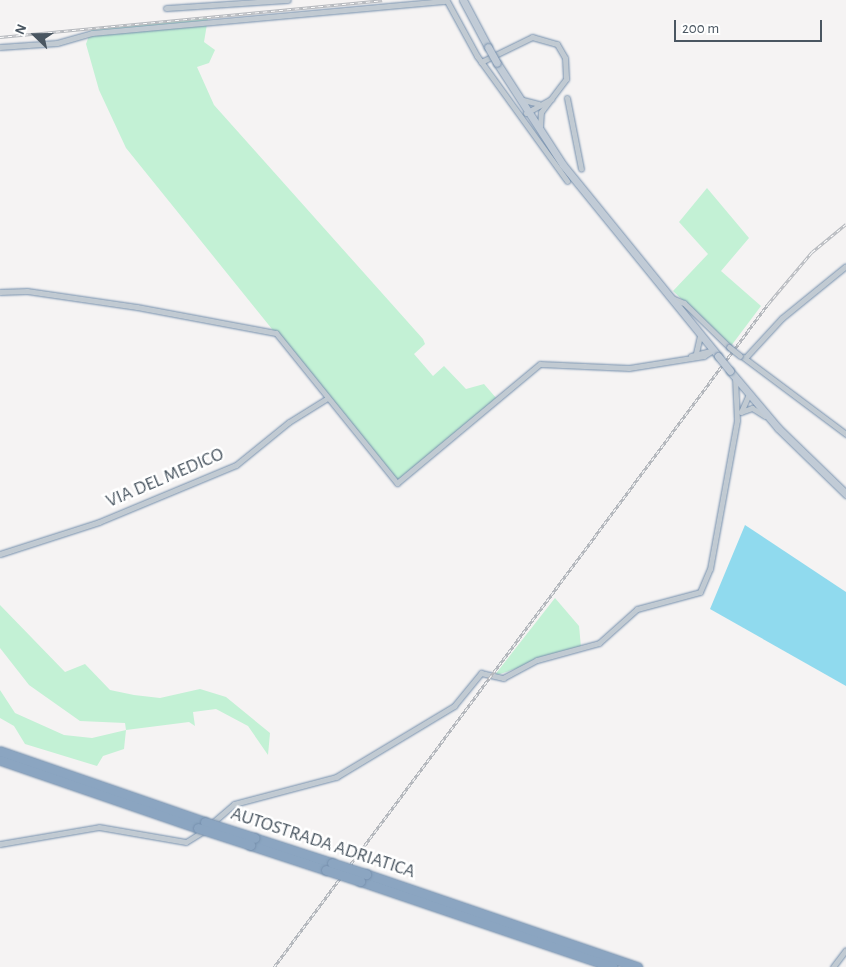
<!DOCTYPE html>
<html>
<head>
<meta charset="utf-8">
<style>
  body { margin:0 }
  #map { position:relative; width:846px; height:967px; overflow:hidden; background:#f5f3f3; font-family:"Alegreya Sans",sans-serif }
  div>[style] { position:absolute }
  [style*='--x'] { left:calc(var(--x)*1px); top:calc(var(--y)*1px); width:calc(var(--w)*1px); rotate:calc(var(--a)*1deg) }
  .green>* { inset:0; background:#c3f1d5 }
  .water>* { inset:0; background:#90daee }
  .roads { filter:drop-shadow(0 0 1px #7690ad) drop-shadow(0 0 1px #7690ad) }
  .minor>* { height:5px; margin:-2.5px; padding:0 2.5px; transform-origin:2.5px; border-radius:2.5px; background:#c1cad2 }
  .secondary>* { height:7px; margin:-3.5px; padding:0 3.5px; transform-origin:3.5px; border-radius:3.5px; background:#c1cbd6 }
  .motorway>* { height:9px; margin:-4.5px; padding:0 4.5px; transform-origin:4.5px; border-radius:4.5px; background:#8ba5c1 }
  .rail>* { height:3px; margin-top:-1.5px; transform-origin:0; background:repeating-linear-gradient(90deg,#fff 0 4px,#b5b8bd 0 8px); box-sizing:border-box; border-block:1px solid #b5b8bd }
  .bridges { filter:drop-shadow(0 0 1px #7690ad) drop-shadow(0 0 1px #7690ad) }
  .minor-bridge>* { height:5px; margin:-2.5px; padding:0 2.5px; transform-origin:2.5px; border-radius:2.5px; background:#c1cad2 }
  .secondary-bridge>* { height:7px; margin:-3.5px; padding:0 3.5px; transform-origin:3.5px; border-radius:3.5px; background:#c1cbd6 }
  .motorway-bridge>* { height:9px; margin:-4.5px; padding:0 4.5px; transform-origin:4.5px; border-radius:4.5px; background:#8ba5c1 }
  span { translate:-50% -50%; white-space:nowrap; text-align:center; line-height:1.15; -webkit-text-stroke:5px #fff; paint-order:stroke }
  .street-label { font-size:19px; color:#4a5661 }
  .north { position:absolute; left:10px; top:10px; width:50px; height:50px; -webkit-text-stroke:4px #fff; paint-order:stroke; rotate:292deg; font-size:14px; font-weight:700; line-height:20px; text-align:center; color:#4a5661 }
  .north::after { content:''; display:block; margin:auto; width:18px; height:22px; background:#4a5661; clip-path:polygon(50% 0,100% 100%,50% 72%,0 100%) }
  .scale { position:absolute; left:674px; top:20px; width:148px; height:22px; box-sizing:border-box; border:2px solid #4a5661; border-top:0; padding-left:6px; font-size:15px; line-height:18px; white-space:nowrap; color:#4a5661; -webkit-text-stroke:4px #fff; paint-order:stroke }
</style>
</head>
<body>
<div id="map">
  <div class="green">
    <i style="clip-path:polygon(208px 18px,204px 42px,215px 50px,209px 63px,197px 67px,214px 105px,423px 339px,425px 344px,414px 354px,433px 376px,444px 366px,466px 389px,484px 384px,497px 399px,403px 480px,393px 479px,126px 148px,99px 90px,86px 44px,91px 30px)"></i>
    <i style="clip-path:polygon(707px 188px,749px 238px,721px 271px,761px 306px,731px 346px,673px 291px,708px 254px,679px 222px)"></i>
    <i style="clip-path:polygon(555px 598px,579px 626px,581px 647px,494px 676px)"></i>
    <i style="clip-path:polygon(0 605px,65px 672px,85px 664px,110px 690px,134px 695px,160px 698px,200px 689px,226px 697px,270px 733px,268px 755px,248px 726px,216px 709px,193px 712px,195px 726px,189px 722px,126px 730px,124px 749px,103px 756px,97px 766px,25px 744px,14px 726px,0 718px,0 690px,15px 713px,64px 735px,92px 738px,126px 730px,125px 723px,80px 721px,29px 685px,0 648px)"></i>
  </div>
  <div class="water">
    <i style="clip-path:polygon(745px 525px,846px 592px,846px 686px,710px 609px)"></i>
  </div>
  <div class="roads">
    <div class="minor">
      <i style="--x:166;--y:8;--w:122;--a:-3.8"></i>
      <i style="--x:0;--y:47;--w:57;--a:-4"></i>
      <i style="--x:57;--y:43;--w:36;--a:-16"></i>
      <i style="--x:92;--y:33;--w:356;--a:-5.2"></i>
      <i style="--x:447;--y:1;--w:63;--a:61.4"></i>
      <i style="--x:477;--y:56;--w:154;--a:54.2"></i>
      <i style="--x:481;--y:62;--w:57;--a:-26.1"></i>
      <i style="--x:532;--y:37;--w:26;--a:16"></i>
      <i style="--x:557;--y:44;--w:16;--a:60"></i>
      <i style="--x:565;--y:58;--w:21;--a:87"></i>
      <i style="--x:566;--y:79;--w:41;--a:127.1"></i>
      <i style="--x:541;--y:112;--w:14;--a:94"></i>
      <i style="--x:567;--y:98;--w:72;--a:78.8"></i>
      <i style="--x:523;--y:100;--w:16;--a:14"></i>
      <i style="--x:526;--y:113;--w:29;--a:-29"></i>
      <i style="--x:0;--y:292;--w:27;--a:-2"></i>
      <i style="--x:27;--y:291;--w:111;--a:8.3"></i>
      <i style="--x:137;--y:307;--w:141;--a:10.6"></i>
      <i style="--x:276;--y:333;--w:193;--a:51.1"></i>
      <i style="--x:397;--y:483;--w:186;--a:-39.8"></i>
      <i style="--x:540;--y:364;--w:89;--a:2.6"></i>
      <i style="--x:629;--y:368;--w:76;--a:-9.1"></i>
      <i style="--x:704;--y:356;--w:11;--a:-34"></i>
      <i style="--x:672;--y:298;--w:13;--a:23"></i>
      <i style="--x:684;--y:303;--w:63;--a:44.4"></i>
      <i style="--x:696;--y:353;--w:17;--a:-77"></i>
      <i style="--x:691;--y:356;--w:23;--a:-15"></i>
      <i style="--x:743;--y:357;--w:129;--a:36.8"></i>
      <i style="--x:746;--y:357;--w:53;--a:-47.3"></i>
      <i style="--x:782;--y:318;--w:82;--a:-39.1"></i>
      <i style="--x:741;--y:412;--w:12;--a:-20"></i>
      <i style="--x:752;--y:408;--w:15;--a:32"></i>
      <i style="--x:741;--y:412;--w:20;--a:-66"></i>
      <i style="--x:0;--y:554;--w:104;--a:-17.9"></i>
      <i style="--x:99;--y:522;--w:148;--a:-22.6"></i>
      <i style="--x:236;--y:465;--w:68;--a:-39.1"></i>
      <i style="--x:289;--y:422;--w:44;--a:-31.9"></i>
      <i style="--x:211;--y:824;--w:30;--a:-41"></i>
      <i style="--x:234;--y:804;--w:106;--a:-14.8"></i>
      <i style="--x:336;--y:777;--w:138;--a:-31"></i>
      <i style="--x:454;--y:706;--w:43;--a:-50.7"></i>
      <i style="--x:481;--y:673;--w:23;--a:13"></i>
      <i style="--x:503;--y:678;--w:38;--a:-28"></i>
      <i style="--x:537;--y:660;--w:64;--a:-15.3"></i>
      <i style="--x:599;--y:643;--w:51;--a:-41.8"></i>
      <i style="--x:637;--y:609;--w:65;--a:-15.1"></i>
      <i style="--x:700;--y:592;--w:25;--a:-67"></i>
      <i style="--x:710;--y:569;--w:151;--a:-79.7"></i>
      <i style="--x:737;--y:420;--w:43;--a:-92.7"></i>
      <i style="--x:0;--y:844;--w:100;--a:-9.7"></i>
      <i style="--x:99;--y:827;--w:88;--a:9.8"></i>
      <i style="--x:186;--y:842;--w:22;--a:-32"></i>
      <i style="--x:833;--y:967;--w:21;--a:-53"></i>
    </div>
    <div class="secondary">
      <i style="--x:463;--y:0;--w:53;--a:62"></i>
      <i style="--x:497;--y:63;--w:121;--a:57.1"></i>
      <i style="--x:563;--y:165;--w:246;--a:50.9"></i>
      <i style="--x:730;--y:371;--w:75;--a:49.9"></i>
      <i style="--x:778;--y:428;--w:95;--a:44.1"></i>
    </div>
    <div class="motorway">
      <i style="--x:0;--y:751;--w:217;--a:19.1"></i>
      <i style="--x:0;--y:760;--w:209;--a:19"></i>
      <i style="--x:255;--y:838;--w:81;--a:18"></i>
      <i style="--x:250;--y:845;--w:80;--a:18.2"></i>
      <i style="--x:366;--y:874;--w:287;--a:18.9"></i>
      <i style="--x:360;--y:881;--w:267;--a:18.8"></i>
    </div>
  </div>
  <div class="rail">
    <i style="--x:0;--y:37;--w:384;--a:-5.5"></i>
    <i style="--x:274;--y:967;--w:827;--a:-53.31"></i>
    <i style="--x:768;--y:304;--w:68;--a:-49.8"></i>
    <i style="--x:812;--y:252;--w:44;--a:-39.5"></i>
  </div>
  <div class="bridges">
    <div class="minor-bridge">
      <i style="--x:729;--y:347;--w:14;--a:39"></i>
    </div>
    <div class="secondary-bridge">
      <i style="--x:488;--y:47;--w:18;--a:61"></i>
      <i style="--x:718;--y:356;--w:19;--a:51"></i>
    </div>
    <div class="motorway-bridge">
      <i style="--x:205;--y:822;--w:52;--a:17.7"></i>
      <i style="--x:198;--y:828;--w:55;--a:18.1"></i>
      <i style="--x:332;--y:863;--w:36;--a:18"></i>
      <i style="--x:326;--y:870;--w:36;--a:18"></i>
    </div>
  </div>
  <div class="street-label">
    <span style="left:165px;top:478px;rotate:-23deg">VIA DEL MEDICO</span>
    <span style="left:323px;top:843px;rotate:18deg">AUTOSTRADA ADRIATICA</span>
  </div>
  <div class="north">N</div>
  <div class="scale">200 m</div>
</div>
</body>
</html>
